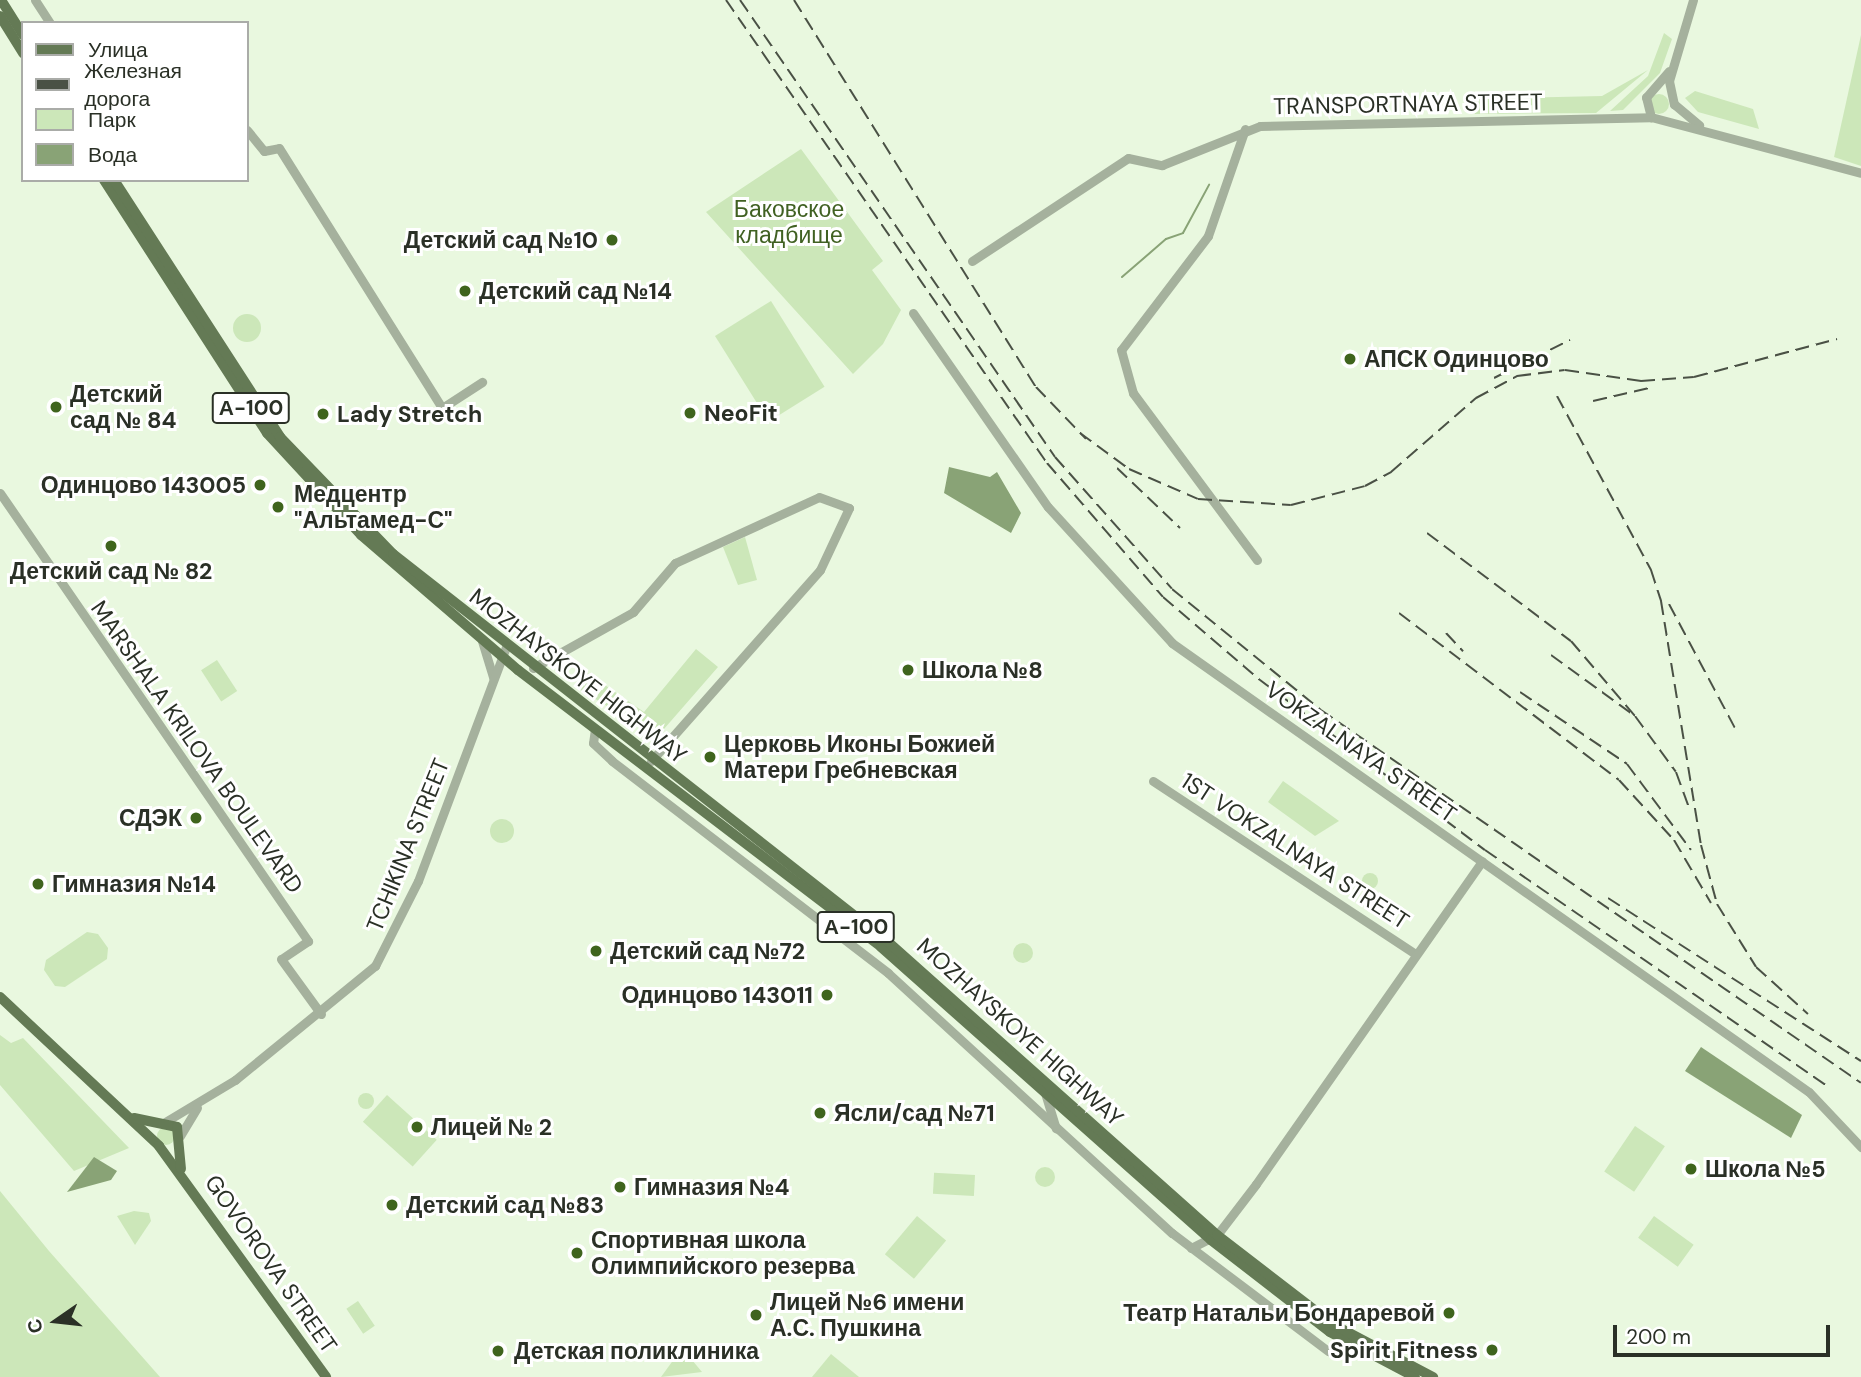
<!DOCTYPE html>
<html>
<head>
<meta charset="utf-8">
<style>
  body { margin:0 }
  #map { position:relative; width:1861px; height:1377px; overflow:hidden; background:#e9f8df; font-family:"DM Sans",sans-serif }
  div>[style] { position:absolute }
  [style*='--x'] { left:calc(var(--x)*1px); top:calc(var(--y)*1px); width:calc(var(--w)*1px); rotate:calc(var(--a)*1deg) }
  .green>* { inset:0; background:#cce7b9; transform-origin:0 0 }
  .round { border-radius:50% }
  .water>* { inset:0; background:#89a376 }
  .stream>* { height:2px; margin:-1px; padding:0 1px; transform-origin:1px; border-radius:1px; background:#89a376 }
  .minor>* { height:9px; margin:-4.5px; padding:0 4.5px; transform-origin:4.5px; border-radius:4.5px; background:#a5b19d }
  .major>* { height:10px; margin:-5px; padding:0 5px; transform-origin:5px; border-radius:5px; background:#647a55 }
  .rail>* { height:2px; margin-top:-1px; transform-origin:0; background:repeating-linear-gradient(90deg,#4a5145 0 14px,transparent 0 21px) }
  .dots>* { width:19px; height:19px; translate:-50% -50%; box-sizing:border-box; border:4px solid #fff; border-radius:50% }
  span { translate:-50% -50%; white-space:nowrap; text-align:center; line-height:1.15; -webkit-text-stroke:6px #fff; paint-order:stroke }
  .shield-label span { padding:2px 5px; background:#fff; border:2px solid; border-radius:5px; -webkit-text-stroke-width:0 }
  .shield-label { font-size:21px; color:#2a3026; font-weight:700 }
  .street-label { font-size:23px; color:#2a3026 }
  .park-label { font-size:23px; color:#406122 }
  .poi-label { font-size:23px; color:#2a3026; font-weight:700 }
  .right { translate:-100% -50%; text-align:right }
  .left { translate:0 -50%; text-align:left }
  .legend { position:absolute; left:21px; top:21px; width:228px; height:161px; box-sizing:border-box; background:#fff; border:2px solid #aaaca8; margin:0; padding:9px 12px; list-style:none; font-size:21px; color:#2a3026 }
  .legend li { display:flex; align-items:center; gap:14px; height:35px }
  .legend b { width:35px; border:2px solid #aaaca8 }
  .north { position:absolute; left:21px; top:1286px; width:70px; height:70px; -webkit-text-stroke:5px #fff; paint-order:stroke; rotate:256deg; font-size:19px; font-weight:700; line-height:28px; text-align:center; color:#2a3026 }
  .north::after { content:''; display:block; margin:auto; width:24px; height:32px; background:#2a3026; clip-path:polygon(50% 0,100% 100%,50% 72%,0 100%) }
  .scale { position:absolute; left:1613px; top:1325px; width:217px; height:32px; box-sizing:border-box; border:4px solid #2a3026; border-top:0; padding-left:9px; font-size:21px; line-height:24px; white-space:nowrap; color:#2a3026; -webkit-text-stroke:5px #fff; paint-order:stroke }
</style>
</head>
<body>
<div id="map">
  <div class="green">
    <i style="clip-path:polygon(1664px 33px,1672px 39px,1660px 73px,1623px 110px,1610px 111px,1648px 76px)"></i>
    <i style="clip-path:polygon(1861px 35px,1861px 166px,1834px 157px)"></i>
    <i style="clip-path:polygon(1648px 70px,1596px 113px,1475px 114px,1466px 99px,1602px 96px)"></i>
    <i style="clip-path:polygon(1695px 91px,1753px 109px,1759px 129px,1698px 112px,1685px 98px)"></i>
    <i class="round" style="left:1649px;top:94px;width:20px;height:20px"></i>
    <i style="clip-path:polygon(801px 149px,883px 261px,872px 270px,901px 310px,883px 344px,853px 374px,706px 212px)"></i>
    <i style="left:771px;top:301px;width:101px;height:66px;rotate:58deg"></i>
    <i class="round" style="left:233px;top:314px;width:28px;height:28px"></i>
    <i style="clip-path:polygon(745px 537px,757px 580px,738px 585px,723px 547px)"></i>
    <i style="clip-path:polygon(696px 649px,718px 667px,657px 737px,576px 687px,586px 672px,644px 712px)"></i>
    <i style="left:217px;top:660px;width:37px;height:19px;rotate:57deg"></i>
    <i style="clip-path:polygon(1283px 781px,1317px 805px,1339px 821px,1315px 836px,1268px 802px)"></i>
    <i class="round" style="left:490px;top:819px;width:24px;height:24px"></i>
    <i class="round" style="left:1362px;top:873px;width:16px;height:16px"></i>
    <i style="clip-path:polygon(87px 932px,98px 934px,108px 948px,107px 959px,65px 987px,55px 986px,44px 970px,46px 960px)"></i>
    <i class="round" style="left:1013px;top:943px;width:20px;height:20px"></i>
    <i style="clip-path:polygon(0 1035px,11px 1043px,23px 1038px,129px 1148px,74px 1171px,0 1085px)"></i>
    <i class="round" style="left:358px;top:1093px;width:16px;height:16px"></i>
    <i style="left:387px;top:1095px;width:67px;height:36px;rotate:42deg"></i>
    <i style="left:1635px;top:1126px;width:36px;height:55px;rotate:34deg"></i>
    <i class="round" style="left:157px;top:1127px;width:18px;height:18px"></i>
    <i class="round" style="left:1035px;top:1167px;width:20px;height:20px"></i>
    <i style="left:975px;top:1175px;width:21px;height:41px;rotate:93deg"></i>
    <i style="clip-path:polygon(0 1191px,49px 1251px,160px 1377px,0 1377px)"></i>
    <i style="clip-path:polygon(134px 1211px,149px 1213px,151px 1221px,135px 1245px,117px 1216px)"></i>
    <i style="left:917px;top:1216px;width:38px;height:50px;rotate:40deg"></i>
    <i style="left:1654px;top:1216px;width:49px;height:27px;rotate:36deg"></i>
    <i style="left:358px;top:1301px;width:30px;height:14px;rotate:56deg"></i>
    <i style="clip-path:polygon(682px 1348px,702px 1372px,661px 1377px)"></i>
    <i style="clip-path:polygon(831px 1354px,859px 1377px,812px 1377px)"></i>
  </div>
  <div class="water">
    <i style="clip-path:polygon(949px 467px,990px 477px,997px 472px,1021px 513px,1011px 533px,944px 493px)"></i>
    <i style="clip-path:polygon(1701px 1047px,1802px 1115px,1791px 1138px,1685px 1071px)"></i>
    <i style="clip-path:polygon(94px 1157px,117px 1171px,111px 1180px,67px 1192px)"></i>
  </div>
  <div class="stream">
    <i style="--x:1122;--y:277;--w:58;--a:-40.8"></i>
    <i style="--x:1166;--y:239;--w:18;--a:-19"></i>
    <i style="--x:1183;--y:233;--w:55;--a:-61.6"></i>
  </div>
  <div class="minor">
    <i style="--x:35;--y:0;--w:27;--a:57"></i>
    <i style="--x:1693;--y:0;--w:84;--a:106.5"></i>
    <i style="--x:1669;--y:81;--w:24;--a:78"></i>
    <i style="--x:1674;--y:104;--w:33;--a:40"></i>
    <i style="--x:1669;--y:71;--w:35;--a:131"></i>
    <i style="--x:1646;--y:97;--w:21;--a:76"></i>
    <i style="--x:1651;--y:117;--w:217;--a:14.9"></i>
    <i style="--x:1245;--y:129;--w:113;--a:109.1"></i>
    <i style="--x:1208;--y:236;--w:143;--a:127.3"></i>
    <i style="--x:1121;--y:350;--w:45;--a:74.4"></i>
    <i style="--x:1133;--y:393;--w:208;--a:53.4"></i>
    <i style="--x:247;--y:130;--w:27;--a:51"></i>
    <i style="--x:264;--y:151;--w:15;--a:-11"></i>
    <i style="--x:279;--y:148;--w:307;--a:57.9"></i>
    <i style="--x:442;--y:408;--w:48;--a:-33"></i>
    <i style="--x:972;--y:261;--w:187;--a:-33.4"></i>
    <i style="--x:1128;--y:158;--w:35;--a:12"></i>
    <i style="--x:1162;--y:165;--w:105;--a:-21.7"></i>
    <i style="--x:1260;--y:126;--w:391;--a:-1.3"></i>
    <i style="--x:913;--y:313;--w:236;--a:55.2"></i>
    <i style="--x:1048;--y:507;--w:184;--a:47.6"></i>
    <i style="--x:1172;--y:643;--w:779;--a:35.18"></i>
    <i style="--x:1809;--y:1092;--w:76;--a:46.6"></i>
    <i style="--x:0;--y:493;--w:544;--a:55.49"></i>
    <i style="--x:308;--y:941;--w:32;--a:146"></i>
    <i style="--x:281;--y:959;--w:68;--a:54"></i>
    <i style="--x:482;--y:641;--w:39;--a:73"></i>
    <i style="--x:533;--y:668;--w:115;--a:-29.2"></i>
    <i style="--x:633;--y:612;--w:65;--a:-49.4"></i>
    <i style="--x:675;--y:563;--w:158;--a:-24.6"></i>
    <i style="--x:819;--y:497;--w:32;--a:20"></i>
    <i style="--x:849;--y:508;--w:68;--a:115.1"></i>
    <i style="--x:820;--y:570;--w:255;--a:131.5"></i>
    <i style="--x:595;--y:729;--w:14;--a:98"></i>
    <i style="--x:593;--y:743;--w:26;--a:43"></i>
    <i style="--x:612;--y:761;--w:348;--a:37.5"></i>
    <i style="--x:888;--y:973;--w:385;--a:42.5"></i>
    <i style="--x:1172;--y:1233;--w:196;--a:37.1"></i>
    <i style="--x:1153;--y:781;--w:313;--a:33.4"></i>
    <i style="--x:1045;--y:1093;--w:37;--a:73"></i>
    <i style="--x:165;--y:1122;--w:82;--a:-31"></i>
    <i style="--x:235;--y:1080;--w:181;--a:-39.2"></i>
    <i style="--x:375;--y:966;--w:95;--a:-63.2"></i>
    <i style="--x:418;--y:881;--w:250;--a:-69.4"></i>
    <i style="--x:180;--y:1136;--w:33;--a:-59"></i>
    <i style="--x:1191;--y:1248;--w:29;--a:-27"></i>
    <i style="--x:1217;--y:1235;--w:64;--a:-52.6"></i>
    <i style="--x:1256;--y:1184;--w:394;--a:-55"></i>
  </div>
  <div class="major">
    <i style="--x:1;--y:0;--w:41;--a:57.8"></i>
    <i style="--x:0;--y:16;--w:44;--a:58.1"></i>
    <i style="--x:104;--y:180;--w:301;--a:57.2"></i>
    <i style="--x:267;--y:433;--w:139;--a:47.3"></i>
    <i style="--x:361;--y:535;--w:207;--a:40.7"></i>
    <i style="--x:518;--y:670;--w:457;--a:37.3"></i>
    <i style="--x:881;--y:947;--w:441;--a:41.6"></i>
    <i style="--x:1211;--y:1240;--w:150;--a:37.7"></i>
    <i style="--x:1330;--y:1332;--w:96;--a:27.9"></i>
    <i style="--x:114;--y:180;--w:306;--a:57.1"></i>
    <i style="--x:280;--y:437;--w:163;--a:46"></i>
    <i style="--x:393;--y:554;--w:628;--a:38.08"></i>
    <i style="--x:887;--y:941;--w:442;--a:41.7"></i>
    <i style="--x:1217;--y:1235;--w:148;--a:37.6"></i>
    <i style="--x:1334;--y:1325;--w:112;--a:27.7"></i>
    <i style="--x:0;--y:997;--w:218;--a:43.1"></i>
    <i style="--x:159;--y:1146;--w:285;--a:54.1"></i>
    <i style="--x:134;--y:1118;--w:44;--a:11.8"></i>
    <i style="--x:177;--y:1127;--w:42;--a:84.6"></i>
  </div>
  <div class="rail">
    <i style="--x:726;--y:0;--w:563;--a:55.27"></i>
    <i style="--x:1047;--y:463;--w:177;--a:49.1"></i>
    <i style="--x:1163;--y:597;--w:128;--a:40.6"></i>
    <i style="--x:1260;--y:680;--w:282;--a:37.1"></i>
    <i style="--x:1485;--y:850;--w:418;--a:34.6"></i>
    <i style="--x:740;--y:0;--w:555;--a:55.42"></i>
    <i style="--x:1055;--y:457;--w:176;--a:48.4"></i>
    <i style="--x:1172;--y:589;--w:192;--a:39.1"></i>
    <i style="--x:1321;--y:710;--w:656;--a:34.63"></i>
    <i style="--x:794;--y:0;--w:456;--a:58"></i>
    <i style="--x:1036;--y:387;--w:72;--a:46.1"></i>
    <i style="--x:1494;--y:378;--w:85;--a:-26.6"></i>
    <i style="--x:1557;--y:396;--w:198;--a:61.6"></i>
    <i style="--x:1651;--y:570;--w:33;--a:72"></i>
    <i style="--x:1661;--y:601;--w:247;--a:80.7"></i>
    <i style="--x:1701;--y:845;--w:61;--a:74.8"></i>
    <i style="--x:1717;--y:904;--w:74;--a:58.2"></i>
    <i style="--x:1756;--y:967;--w:70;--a:42.1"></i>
    <i style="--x:1593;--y:401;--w:62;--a:-13.1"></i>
    <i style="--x:1080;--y:433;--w:61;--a:36.3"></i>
    <i style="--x:1129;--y:469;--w:75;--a:23.5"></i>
    <i style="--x:1198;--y:499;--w:93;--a:3.7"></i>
    <i style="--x:1291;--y:505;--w:76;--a:-14.4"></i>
    <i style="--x:1365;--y:486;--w:30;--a:-28"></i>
    <i style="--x:1391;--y:472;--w:113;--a:-41"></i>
    <i style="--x:1476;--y:398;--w:47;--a:-28.2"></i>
    <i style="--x:1517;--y:376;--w:48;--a:-7.1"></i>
    <i style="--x:1565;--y:370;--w:77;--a:8.2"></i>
    <i style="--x:1641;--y:381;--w:53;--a:-4.3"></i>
    <i style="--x:1694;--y:377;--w:148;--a:-14.9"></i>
    <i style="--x:1117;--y:468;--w:87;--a:43.6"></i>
    <i style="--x:1427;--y:533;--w:180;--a:36.9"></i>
    <i style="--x:1571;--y:641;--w:99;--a:49.5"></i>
    <i style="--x:1669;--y:604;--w:140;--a:62"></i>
    <i style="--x:1399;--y:613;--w:276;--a:37.2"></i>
    <i style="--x:1619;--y:780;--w:81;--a:47.5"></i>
    <i style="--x:1674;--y:840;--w:73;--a:59.6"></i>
    <i style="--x:1446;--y:633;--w:25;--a:47"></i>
    <i style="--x:1551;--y:655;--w:104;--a:36"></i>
    <i style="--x:1635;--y:716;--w:69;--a:53.8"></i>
    <i style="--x:1676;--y:772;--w:38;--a:70"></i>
    <i style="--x:1520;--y:692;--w:129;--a:33.9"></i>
    <i style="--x:1627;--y:764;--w:107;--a:53.3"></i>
    <i style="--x:1608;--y:898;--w:301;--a:32.8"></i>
  </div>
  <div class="dots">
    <i style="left:612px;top:240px;background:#3f641d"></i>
    <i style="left:465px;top:291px;background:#3f641d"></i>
    <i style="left:1350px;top:359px;background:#3f641d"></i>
    <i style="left:56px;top:407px;background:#3f641d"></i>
    <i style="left:690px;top:413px;background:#3f641d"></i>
    <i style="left:323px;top:414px;background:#3f641d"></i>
    <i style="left:260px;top:485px;background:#3f641d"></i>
    <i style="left:278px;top:507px;background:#3f641d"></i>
    <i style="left:111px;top:546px;background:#3f641d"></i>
    <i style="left:908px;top:670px;background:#3f641d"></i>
    <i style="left:710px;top:757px;background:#3f641d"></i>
    <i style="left:196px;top:818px;background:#3f641d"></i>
    <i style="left:38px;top:884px;background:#3f641d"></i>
    <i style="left:596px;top:951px;background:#3f641d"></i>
    <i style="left:827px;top:995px;background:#3f641d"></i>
    <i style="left:820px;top:1113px;background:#3f641d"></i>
    <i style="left:417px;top:1127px;background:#3f641d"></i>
    <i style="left:1691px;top:1169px;background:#3f641d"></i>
    <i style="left:620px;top:1187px;background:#3f641d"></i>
    <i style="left:392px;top:1205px;background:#3f641d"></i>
    <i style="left:577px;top:1253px;background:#3f641d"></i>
    <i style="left:1449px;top:1313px;background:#3f641d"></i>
    <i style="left:756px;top:1315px;background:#3f641d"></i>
    <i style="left:1492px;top:1350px;background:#3f641d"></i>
    <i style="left:498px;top:1351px;background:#3f641d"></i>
  </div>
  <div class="shield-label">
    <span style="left:251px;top:408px">А-100</span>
    <span style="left:856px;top:927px">А-100</span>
  </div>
  <div class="street-label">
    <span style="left:1408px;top:104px;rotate:-1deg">TRANSPORTNAYA STREET</span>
    <span style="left:578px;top:676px;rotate:38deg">MOZHAYSKOYE HIGHWAY</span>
    <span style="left:197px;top:747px;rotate:55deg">MARSHALA KRILOVA BOULEVARD</span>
    <span style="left:1361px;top:752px;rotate:35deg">VOKZALNAYA STREET</span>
    <span style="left:408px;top:845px;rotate:-68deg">TCHIKINA STREET</span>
    <span style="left:1295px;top:851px;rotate:33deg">1ST VOKZALNAYA STREET</span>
    <span style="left:1020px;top:1032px;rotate:42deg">MOZHAYSKOYE HIGHWAY</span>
    <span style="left:271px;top:1264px;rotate:55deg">GOVOROVA STREET</span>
  </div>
  <div class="park-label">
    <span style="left:789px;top:222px">Баковское<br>кладбище</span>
  </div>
  <div class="poi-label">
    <span class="right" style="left:598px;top:240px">Детский сад №10</span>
    <span class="left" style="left:479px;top:291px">Детский сад №14</span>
    <span class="left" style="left:1364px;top:359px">АПСК Одинцово</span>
    <span class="left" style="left:70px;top:407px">Детский<br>сад № 84</span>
    <span class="left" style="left:704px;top:413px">NeoFit</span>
    <span class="left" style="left:337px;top:414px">Lady Stretch</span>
    <span class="right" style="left:246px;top:485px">Одинцово 143005</span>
    <span class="left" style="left:294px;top:507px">Медцентр<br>"Альтамед-С"</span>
    <span style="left:111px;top:571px">Детский сад № 82</span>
    <span class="left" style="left:922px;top:670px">Школа №8</span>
    <span class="left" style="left:724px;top:757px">Церковь Иконы Божией<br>Матери Гребневская</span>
    <span class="right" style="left:182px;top:818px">СДЭК</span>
    <span class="left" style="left:52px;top:884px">Гимназия №14</span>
    <span class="left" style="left:610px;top:951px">Детский сад №72</span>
    <span class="right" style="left:813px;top:995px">Одинцово 143011</span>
    <span class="left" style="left:834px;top:1113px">Ясли/сад №71</span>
    <span class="left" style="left:431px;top:1127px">Лицей № 2</span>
    <span class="left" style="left:1705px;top:1169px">Школа №5</span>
    <span class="left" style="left:634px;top:1187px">Гимназия №4</span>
    <span class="left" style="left:406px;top:1205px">Детский сад №83</span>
    <span class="left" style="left:591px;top:1253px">Спортивная школа<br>Олимпийского резерва</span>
    <span class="left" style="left:770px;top:1315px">Лицей №6 имени<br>А.С. Пушкина</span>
    <span class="right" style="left:1435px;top:1313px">Театр Натальи Бондаревой</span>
    <span class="right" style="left:1478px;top:1350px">Spirit Fitness</span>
    <span class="left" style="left:514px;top:1351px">Детская поликлиника</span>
  </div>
  <ul class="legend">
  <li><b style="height:9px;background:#647a55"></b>Улица</li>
  <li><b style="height:9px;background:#4a5145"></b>Железная дорога</li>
  <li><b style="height:19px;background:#cce7b9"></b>Парк</li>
  <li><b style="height:19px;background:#89a376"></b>Вода</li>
  </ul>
  <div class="north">С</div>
  <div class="scale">200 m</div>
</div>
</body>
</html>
